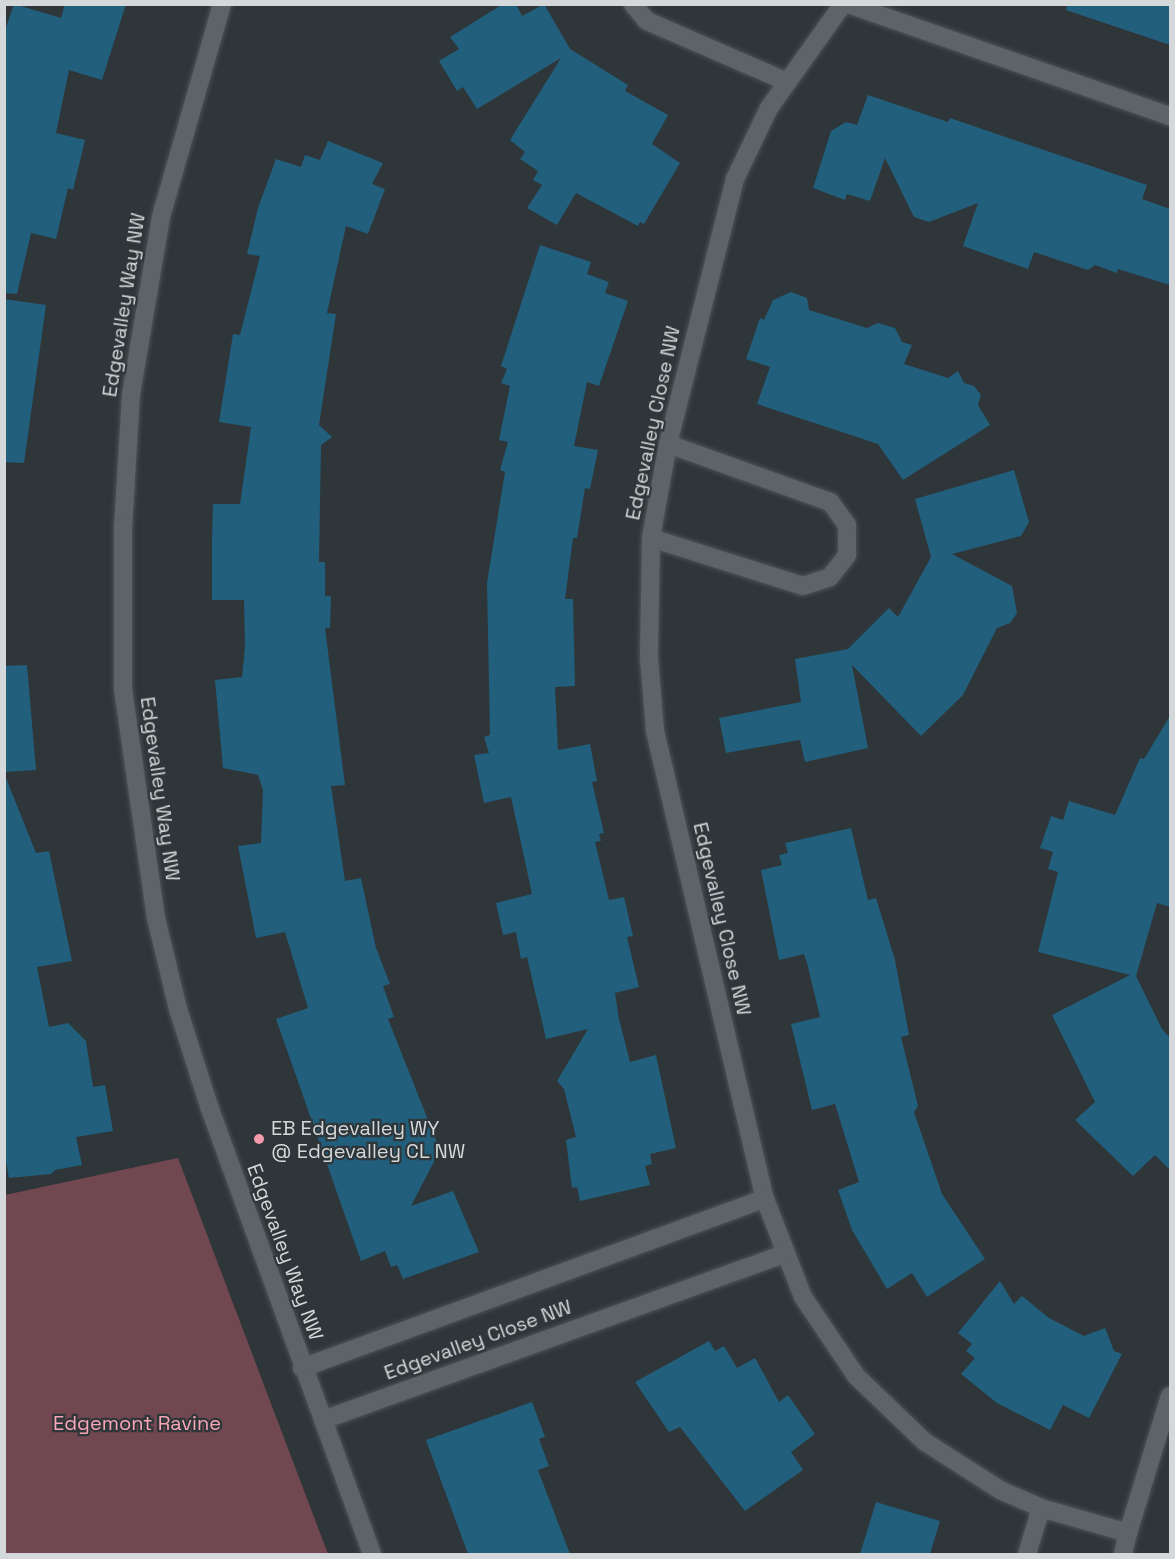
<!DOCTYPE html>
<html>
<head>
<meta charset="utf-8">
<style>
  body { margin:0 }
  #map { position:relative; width:1175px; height:1559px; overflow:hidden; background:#2f3639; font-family:"Space Grotesk",sans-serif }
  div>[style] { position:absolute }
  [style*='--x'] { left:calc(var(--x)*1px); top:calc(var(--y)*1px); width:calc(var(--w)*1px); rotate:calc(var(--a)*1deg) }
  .green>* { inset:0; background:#724850 }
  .building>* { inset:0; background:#215f7c }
  .roads { filter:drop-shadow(0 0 2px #4c5154) drop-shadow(0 0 2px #4c5154) }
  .minor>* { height:18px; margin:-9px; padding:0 9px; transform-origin:9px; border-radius:9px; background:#5d6468 }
  .dots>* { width:16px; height:16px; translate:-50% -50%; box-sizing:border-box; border:3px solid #2f3639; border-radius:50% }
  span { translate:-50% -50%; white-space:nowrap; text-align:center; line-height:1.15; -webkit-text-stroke:4.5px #2f3639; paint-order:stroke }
  .street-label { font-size:20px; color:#d4d8da }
  .poi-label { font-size:20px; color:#d4d8da }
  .left { translate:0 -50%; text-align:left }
  .park-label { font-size:20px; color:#fba6b7 }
  .frame { position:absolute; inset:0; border:6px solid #d4d8da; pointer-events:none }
</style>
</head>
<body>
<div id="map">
  <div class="green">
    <i style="clip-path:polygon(178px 1158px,328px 1554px,5px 1554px,5px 1195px)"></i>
  </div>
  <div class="building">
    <i style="clip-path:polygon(14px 4px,61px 18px,65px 4px,126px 4px,102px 80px,69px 70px,56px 133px,85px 140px,73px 190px,68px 188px,56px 239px,31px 233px,17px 294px,4px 293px,4px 33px)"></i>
    <i style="clip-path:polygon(503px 4px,516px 4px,522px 16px,544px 4px,570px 49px,628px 85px,625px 91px,668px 115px,652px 144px,680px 163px,644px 224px,640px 222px,638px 226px,576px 193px,557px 225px,527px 208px,542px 185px,533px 180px,538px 171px,520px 159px,525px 152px,510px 140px,561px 58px,477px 109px,463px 87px,457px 91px,439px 61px,459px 49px,450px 37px)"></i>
    <i style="clip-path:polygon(1067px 4px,1170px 4px,1170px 45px,1066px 10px)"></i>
    <i style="clip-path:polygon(868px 95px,948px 122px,950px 118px,1147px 185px,1142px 199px,1170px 209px,1170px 285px,1118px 269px,1117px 273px,1095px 265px,1088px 270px,1034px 252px,1028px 269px,963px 246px,978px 203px,929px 222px,914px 217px,885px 158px,870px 201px,847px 194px,845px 200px,813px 188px,831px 131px,846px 122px,857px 125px)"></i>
    <i style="clip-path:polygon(328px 141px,383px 163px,372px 184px,385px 189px,368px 234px,346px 226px,327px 313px,336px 314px,319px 425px,332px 437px,321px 445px,319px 562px,325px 562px,325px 596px,331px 596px,330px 628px,325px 628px,345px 785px,331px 786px,345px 881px,361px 878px,376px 948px,390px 984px,383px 986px,394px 1017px,388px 1019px,440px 1150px,411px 1206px,453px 1191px,479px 1252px,403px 1279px,397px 1265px,391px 1267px,385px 1251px,361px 1261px,276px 1019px,308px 1008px,285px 932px,256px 938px,238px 846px,261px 843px,263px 790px,258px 775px,223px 768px,215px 680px,242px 677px,245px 647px,244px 600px,212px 600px,212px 542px,213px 504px,240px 504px,251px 427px,219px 422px,233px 334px,240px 335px,260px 256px,247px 254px,258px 208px,276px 159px,301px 167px,305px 155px,320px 160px)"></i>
    <i style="clip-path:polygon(540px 245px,591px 262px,587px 274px,609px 282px,605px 293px,628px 301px,599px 386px,587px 382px,574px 446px,598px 450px,590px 489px,585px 488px,577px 538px,573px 538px,565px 599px,573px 599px,575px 686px,555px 687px,558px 750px,590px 744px,597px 781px,592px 782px,604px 833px,599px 834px,601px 841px,595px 842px,609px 900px,624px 897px,633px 936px,627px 937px,639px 987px,615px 993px,619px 1019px,630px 1062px,656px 1055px,676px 1148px,650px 1154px,652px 1164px,645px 1166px,650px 1185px,580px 1201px,577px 1187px,572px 1188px,566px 1140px,576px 1137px,564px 1089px,557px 1081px,588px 1029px,546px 1039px,527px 957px,521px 959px,516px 932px,503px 935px,496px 903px,532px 894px,511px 797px,484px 803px,474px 755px,489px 753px,484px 737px,490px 735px,487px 583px,505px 472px,500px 470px,508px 442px,499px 440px,510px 386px,501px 383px,507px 369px,501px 366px)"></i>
    <i style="clip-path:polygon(791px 292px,807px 298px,809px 310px,867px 328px,878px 323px,895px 328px,902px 342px,912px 345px,904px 364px,948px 378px,958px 371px,964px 383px,974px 386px,981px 395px,978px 405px,990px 425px,903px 480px,878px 444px,757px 404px,770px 367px,746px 359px,760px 318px,764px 320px,773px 300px)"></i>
    <i style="clip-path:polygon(4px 299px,46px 305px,24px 463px,4px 462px)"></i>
    <i style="clip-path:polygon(1014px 470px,1029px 522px,1021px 536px,952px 554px,1012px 586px,1017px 613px,1010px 623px,997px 628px,963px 695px,921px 736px,852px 665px,868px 748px,805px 762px,800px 740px,726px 753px,719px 718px,801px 702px,795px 659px,848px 649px,889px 608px,898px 617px,931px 557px,915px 499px)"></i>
    <i style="clip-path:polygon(27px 665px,36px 770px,4px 772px,4px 666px)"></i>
    <i style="clip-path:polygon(1170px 716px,1170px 907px,1157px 903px,1136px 976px,1162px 1029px,1170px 1038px,1170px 1170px,1155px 1155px,1133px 1176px,1075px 1120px,1095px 1102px,1052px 1015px,1130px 975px,1038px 952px,1058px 872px,1048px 869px,1053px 852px,1040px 848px,1051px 816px,1063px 820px,1069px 801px,1115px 815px,1140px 758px,1144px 759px)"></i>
    <i style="clip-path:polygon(6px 778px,36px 853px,49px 851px,72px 961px,37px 967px,49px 1027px,68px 1023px,86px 1041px,93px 1087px,105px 1085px,113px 1131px,76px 1137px,82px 1165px,55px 1170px,51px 1174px,9px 1178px,4px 1151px)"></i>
    <i style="clip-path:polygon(851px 828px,868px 900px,876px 898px,895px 960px,909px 1035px,901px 1037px,918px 1106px,914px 1112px,942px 1194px,985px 1259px,927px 1297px,912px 1273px,887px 1289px,852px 1230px,838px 1190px,859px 1182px,835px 1104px,812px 1110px,791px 1024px,820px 1017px,807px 963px,804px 954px,779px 960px,761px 870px,782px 865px,779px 855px,788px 853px,785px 843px)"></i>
    <i style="clip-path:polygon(1000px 1281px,1014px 1304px,1022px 1296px,1049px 1318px,1084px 1336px,1105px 1328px,1114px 1351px,1122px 1354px,1089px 1418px,1063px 1405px,1050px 1430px,997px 1403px,961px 1374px,975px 1358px,966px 1351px,972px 1344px,958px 1333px)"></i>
    <i style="clip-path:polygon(709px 1341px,715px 1351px,724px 1346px,737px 1368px,755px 1358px,779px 1402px,788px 1395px,815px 1434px,791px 1452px,803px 1470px,745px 1511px,680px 1427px,669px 1432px,635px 1382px)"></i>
    <i style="clip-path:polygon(532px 1402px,545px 1437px,539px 1439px,549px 1466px,538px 1470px,570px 1554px,468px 1554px,426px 1440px)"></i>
    <i style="clip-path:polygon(876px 1502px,940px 1521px,930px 1554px,860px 1554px)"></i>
  </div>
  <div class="roads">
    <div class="minor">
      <i style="--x:222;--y:4;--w:222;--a:106"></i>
      <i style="--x:161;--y:217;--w:180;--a:99.6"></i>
      <i style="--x:131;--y:394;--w:133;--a:93.4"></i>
      <i style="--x:123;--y:527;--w:162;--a:90"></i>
      <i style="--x:123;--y:689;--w:231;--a:81.8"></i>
      <i style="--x:156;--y:918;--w:94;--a:76.4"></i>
      <i style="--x:178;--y:1009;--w:105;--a:72.3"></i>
      <i style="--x:210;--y:1109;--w:474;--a:70"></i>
      <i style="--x:633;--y:4;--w:22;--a:51"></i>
      <i style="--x:647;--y:21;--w:150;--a:23.5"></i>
      <i style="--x:843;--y:4;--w:128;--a:125.4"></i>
      <i style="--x:769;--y:108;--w:79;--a:115.6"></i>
      <i style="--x:735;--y:179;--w:273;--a:104.2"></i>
      <i style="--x:668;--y:444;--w:96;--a:100.3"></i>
      <i style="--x:651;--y:538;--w:120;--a:91"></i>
      <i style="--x:649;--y:658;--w:73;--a:85.3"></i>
      <i style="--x:655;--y:731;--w:481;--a:76.8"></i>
      <i style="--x:765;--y:1199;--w:105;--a:68.8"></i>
      <i style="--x:803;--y:1297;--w:95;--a:56.1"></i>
      <i style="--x:856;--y:1376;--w:95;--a:43.7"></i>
      <i style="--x:925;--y:1442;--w:89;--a:32.6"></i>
      <i style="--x:1000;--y:1490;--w:45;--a:23.7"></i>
      <i style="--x:1041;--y:1508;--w:91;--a:16"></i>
      <i style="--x:1128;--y:1533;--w:143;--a:-73"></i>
      <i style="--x:848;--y:4;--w:341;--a:19.2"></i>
      <i style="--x:651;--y:538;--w:159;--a:17.5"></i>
      <i style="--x:803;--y:586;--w:28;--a:-18"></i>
      <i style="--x:830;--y:577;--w:28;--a:-52"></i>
      <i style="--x:847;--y:555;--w:30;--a:-90"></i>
      <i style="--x:847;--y:525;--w:29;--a:-126"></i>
      <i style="--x:830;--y:502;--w:172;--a:-160.3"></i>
      <i style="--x:302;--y:1368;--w:493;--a:-20.1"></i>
      <i style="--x:323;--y:1420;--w:489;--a:-19.8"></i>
      <i style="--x:1027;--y:1554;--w:48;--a:-73.1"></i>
      <i style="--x:1123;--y:1554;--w:22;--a:-77"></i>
    </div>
  </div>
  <div class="dots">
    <i style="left:259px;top:1139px;background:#f39aac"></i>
  </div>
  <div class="street-label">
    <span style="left:124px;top:305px;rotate:-81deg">Edgevalley Way NW</span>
    <span style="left:653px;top:423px;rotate:-78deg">Edgevalley Close NW</span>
    <span style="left:160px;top:789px;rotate:82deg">Edgevalley Way NW</span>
    <span style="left:722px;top:919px;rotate:77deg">Edgevalley Close NW</span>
    <span style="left:285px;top:1252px;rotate:70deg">Edgevalley Way NW</span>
    <span style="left:478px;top:1340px;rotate:-20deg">Edgevalley Close NW</span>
  </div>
  <div class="poi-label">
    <span class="left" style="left:271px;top:1140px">EB Edgevalley WY<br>@ Edgevalley CL NW</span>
  </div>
  <div class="park-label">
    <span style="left:137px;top:1423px">Edgemont Ravine</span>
  </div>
  <div class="frame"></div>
</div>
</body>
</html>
